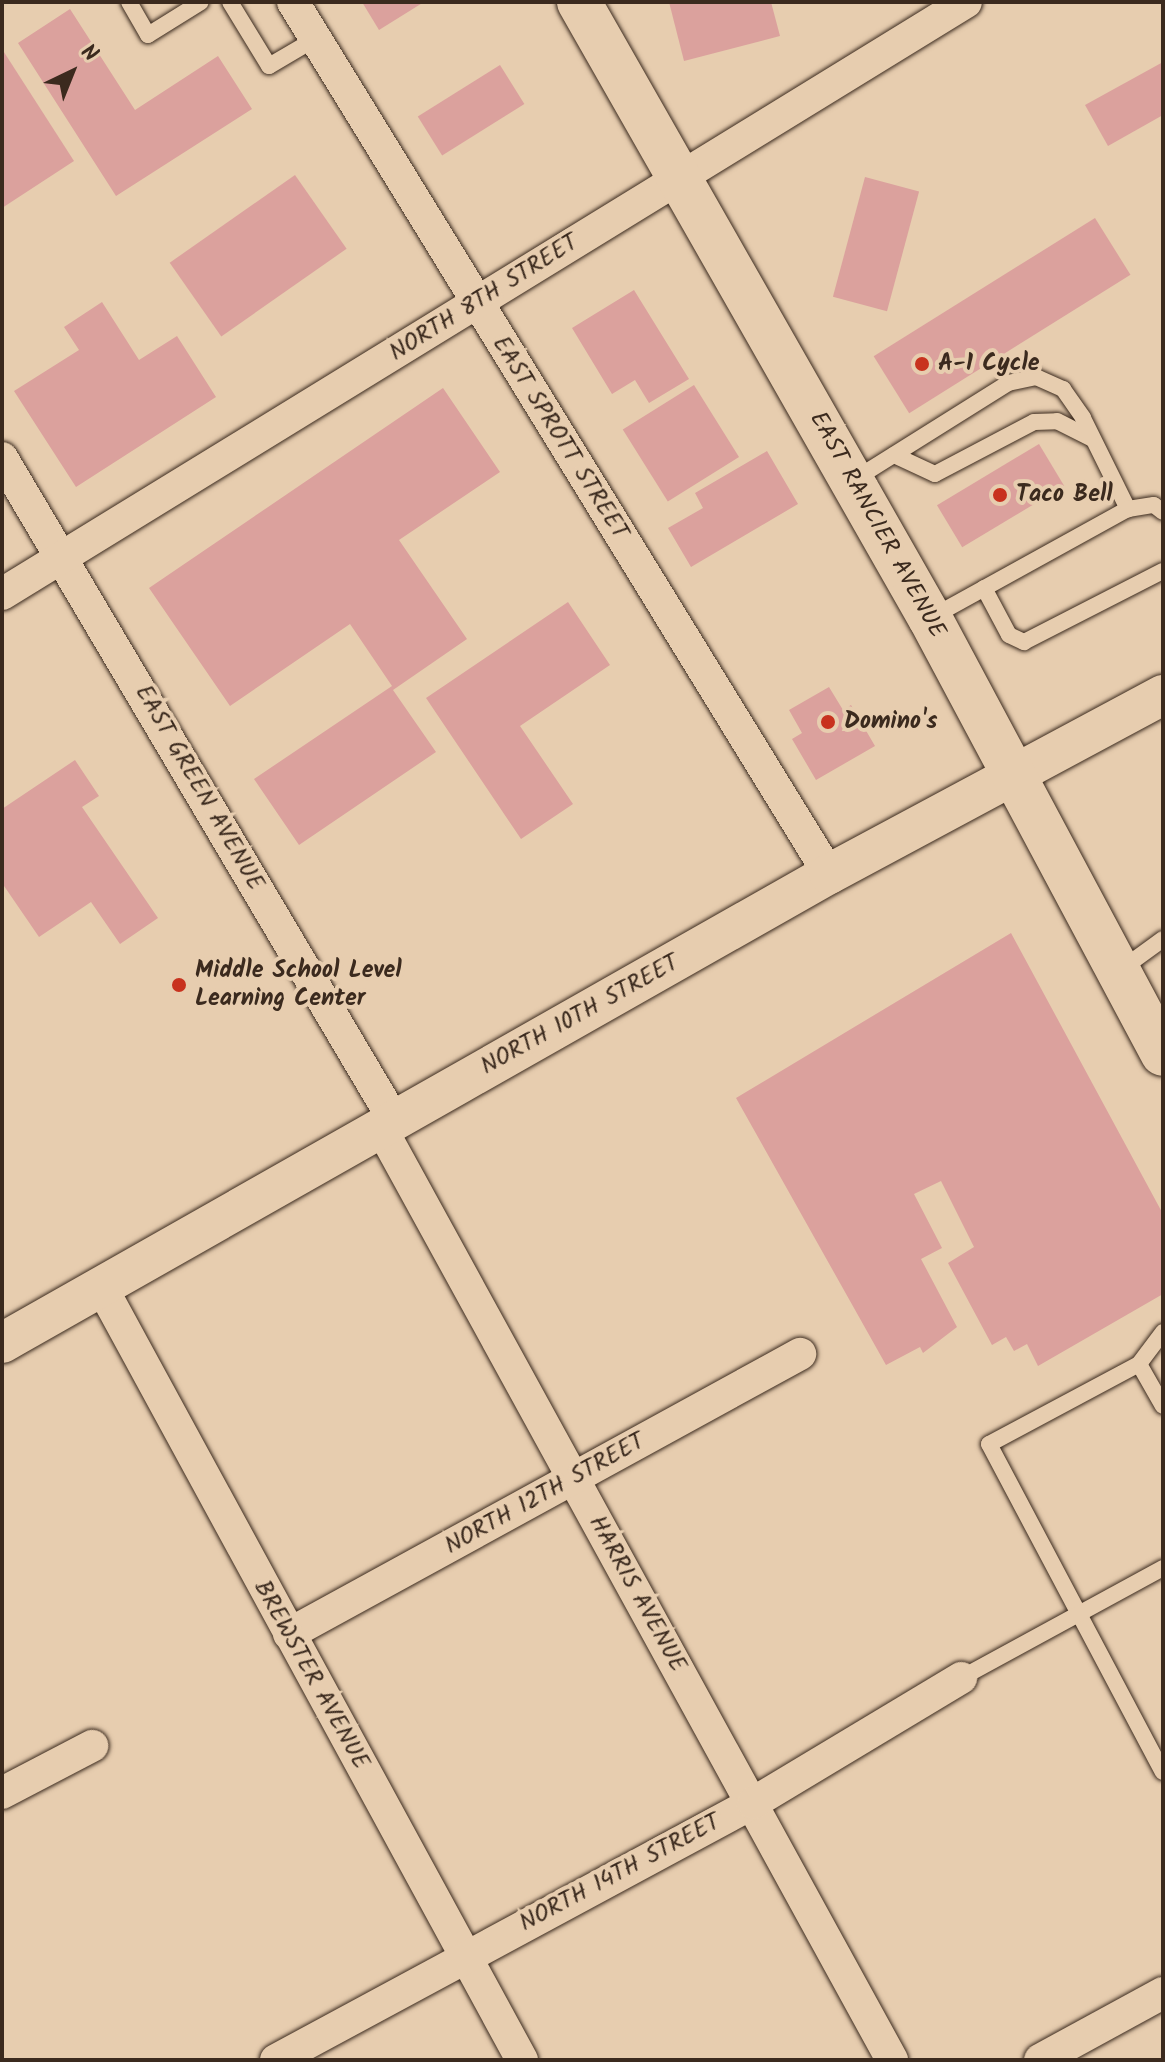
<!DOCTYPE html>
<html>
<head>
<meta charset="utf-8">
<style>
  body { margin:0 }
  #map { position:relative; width:1165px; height:2062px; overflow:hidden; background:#e7cdaf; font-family:Kalam,sans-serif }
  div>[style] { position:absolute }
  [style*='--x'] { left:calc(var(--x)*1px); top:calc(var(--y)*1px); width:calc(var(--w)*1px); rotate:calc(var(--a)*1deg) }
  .building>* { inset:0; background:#dba19d; transform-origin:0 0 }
  .roads { filter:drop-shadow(0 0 2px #3b2a1e) drop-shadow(0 0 2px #3b2a1e) }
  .service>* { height:16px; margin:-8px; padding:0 8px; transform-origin:8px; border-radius:8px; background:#e7cdaf }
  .minor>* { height:32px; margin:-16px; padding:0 16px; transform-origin:16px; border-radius:16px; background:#e7cdaf }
  .tertiary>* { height:40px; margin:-20px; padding:0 20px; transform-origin:20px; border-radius:20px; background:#e7cdaf }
  .secondary>* { height:44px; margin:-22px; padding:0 22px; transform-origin:22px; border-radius:22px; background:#e7cdaf }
  .dots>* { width:22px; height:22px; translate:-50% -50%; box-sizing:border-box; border:4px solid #e7cdaf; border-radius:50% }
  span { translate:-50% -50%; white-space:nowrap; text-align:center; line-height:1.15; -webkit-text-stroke:8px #e7cdaf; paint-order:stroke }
  .street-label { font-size:24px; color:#3b2a1e }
  .poi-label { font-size:24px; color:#3b2a1e; font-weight:700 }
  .left { translate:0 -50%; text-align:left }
  .frame { position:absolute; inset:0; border:4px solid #3b2a1e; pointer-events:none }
  .north { position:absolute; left:32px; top:32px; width:80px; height:80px; -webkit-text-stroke:6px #e7cdaf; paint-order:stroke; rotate:43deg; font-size:22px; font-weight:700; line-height:32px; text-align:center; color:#3b2a1e }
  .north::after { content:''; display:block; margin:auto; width:28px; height:36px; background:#3b2a1e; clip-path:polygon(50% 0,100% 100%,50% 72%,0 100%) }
</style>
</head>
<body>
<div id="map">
  <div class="building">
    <i style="clip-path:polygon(362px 2px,424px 2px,379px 30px)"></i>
    <i style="clip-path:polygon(669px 2px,771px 2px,780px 36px,684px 61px)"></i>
    <i style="clip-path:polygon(70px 9px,135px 110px,218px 56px,252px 109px,116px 196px,18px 43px)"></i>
    <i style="clip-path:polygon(2px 49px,74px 161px,2px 208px)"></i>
    <i style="clip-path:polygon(1163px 62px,1163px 115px,1108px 146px,1085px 105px)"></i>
    <i style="left:500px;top:65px;width:46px;height:97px;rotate:58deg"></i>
    <i style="left:295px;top:175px;width:90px;height:153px;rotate:55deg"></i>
    <i style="left:865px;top:177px;width:56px;height:124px;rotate:15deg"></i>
    <i style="left:1095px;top:218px;width:67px;height:261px;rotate:58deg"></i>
    <i style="clip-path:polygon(634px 290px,689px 379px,649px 403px,635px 380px,612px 394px,572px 328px)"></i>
    <i style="clip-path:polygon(102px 302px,139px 360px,177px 336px,216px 397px,76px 487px,14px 391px,79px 350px,64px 327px)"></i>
    <i style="left:694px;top:385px;width:85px;height:84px;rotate:58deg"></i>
    <i style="clip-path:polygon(443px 388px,500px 472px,399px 540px,467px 639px,393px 690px,436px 752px,299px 845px,254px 779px,392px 686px,350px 624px,230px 706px,149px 588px)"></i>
    <i style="left:1039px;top:444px;width:49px;height:119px;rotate:59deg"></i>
    <i style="clip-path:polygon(767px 451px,798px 504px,691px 567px,668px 528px,703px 508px,695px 493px)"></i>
    <i style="clip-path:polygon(568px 602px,610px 665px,520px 726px,573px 804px,521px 839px,426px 698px)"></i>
    <i style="clip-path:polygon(829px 687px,843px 710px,851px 705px,875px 746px,816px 780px,792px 739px,802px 733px,789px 710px)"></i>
    <i style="clip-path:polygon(75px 760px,99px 796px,82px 807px,158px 918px,120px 944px,91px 902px,39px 937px,2px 883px,2px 809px)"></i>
    <i style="clip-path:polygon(1011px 933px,1163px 1214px,1163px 1294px,1038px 1366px,1027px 1344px,1014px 1351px,1006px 1337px,992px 1345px,948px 1263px,974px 1247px,941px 1181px,914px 1194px,942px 1248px,921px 1259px,957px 1327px,923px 1353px,920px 1347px,886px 1365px,736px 1098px)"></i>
  </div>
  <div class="roads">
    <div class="service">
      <i style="--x:129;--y:2;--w:38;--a:60"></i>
      <i style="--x:148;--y:35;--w:62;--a:-31.9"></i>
      <i style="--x:230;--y:2;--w:75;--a:58.6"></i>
      <i style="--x:269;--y:66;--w:53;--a:-30.4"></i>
      <i style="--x:894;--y:455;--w:45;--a:24.9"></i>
      <i style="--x:935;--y:474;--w:112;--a:-27.7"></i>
      <i style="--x:1034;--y:422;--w:23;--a:-2"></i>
      <i style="--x:1057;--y:421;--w:39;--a:27"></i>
      <i style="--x:852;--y:481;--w:184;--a:-32.1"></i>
      <i style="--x:1008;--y:383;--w:29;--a:-12"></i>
      <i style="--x:1036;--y:377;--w:30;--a:24"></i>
      <i style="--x:1063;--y:389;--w:35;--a:55"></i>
      <i style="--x:1083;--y:418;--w:102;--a:63.7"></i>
      <i style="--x:984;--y:588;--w:53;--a:62"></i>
      <i style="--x:1009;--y:635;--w:17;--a:25"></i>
      <i style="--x:1024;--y:642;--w:156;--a:-27.1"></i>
      <i style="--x:932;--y:617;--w:224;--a:-28.9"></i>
      <i style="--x:1128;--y:509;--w:26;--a:-9"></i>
      <i style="--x:1154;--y:505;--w:11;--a:38"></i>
      <i style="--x:1119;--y:971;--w:54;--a:-36"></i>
      <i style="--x:1163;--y:1332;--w:40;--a:127"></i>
      <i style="--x:1139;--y:1364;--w:48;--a:60.3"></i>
      <i style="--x:1139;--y:1364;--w:170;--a:151.9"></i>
      <i style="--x:989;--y:1444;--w:371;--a:62.1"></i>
      <i style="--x:961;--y:1678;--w:230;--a:-28.6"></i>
    </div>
    <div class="minor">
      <i style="--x:293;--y:2;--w:1024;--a:58.42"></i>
      <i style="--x:2;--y:458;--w:769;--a:59.37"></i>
      <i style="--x:2;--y:594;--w:1131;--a:-31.55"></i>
      <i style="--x:381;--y:1128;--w:1063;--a:61.26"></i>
      <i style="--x:102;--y:1288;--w:879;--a:61.45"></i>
      <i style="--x:289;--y:1634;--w:583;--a:-28.72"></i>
      <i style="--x:2;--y:1793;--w:102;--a:-27.6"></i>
      <i style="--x:276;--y:2060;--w:542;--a:-28.32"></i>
      <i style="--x:753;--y:1803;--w:243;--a:-31"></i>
      <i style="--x:1040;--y:2060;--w:140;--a:-28.6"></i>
    </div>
    <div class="tertiary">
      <i style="--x:2;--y:1343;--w:951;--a:-29.56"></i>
      <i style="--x:829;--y:874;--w:379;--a:-28.2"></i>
    </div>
    <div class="secondary">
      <i style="--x:579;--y:2;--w:709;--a:60.33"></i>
      <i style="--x:930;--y:618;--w:494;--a:61.9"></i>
    </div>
  </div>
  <div class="dots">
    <i style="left:922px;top:364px;background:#c8321e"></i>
    <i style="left:1000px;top:495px;background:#c8321e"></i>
    <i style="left:828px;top:722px;background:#c8321e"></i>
    <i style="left:179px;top:985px;background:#c8321e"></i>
  </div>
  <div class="street-label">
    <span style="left:484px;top:298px;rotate:-32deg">NORTH 8TH STREET</span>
    <span style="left:560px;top:438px;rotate:58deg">EAST SPROTT STREET</span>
    <span style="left:877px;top:525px;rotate:61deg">EAST RANCIER AVENUE</span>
    <span style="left:199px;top:788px;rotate:60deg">EAST GREEN AVENUE</span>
    <span style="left:580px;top:1015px;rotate:-29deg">NORTH 10TH STREET</span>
    <span style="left:545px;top:1494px;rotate:-29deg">NORTH 12TH STREET</span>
    <span style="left:637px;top:1594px;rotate:61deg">HARRIS AVENUE</span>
    <span style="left:311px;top:1675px;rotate:61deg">BREWSTER AVENUE</span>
    <span style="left:620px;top:1873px;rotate:-28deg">NORTH 14TH STREET</span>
  </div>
  <div class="poi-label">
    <span class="left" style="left:938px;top:364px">A-1 Cycle</span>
    <span class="left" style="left:1016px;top:495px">Taco Bell</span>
    <span class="left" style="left:844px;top:722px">Domino's</span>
    <span class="left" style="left:195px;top:985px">Middle School Level<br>Learning Center</span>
  </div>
  <div class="frame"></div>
  <div class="north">N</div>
</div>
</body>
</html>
